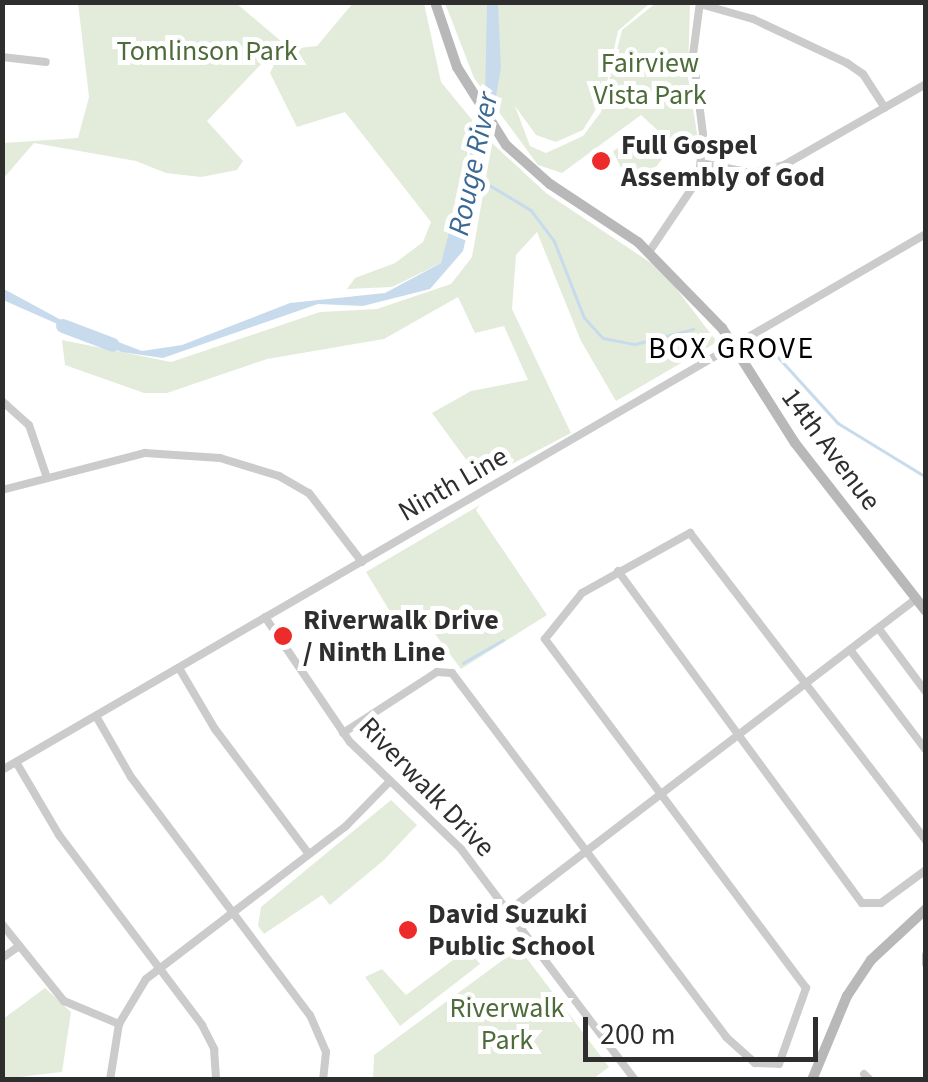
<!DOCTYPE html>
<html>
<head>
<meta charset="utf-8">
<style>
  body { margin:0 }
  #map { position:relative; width:928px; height:1082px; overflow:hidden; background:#fff; font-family:"Source Sans 3",sans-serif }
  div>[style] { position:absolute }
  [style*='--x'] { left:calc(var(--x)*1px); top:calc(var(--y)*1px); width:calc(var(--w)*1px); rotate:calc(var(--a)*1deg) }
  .green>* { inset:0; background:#e3ecdb }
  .water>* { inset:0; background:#c7dbed }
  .stream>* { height:2.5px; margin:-1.25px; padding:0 1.25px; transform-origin:1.25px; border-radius:1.25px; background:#c7dbed }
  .river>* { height:14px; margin:-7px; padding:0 7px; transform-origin:7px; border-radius:7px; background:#c7dbed }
  .minor>* { height:8px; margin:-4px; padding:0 4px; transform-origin:4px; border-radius:4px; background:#cbcbcb }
  .secondary>* { height:10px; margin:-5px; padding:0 5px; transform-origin:5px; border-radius:5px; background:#b8b8b8 }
  .dots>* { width:28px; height:28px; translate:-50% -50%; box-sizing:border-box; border:5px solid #fff; border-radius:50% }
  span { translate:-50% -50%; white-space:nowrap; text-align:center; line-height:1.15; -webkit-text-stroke:10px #fff; paint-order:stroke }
  .park-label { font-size:28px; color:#4d6c3a }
  .poi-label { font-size:28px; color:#2e2e2e; font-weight:700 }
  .left { translate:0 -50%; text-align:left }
  .street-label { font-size:28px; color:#2e2e2e }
  .water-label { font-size:30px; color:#396994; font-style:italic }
  .neighbourhood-label { font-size:30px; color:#000; letter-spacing:2.5px }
  .frame { position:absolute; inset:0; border:5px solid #2e2e2e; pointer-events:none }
  .scale { position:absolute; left:583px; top:1017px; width:235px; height:45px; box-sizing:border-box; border:5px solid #2e2e2e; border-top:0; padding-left:12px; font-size:30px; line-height:35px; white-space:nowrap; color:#2e2e2e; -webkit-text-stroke:8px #fff; paint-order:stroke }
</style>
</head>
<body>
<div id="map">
  <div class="green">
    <i style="clip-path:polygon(78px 3px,236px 3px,282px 42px,207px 121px,243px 161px,237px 170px,201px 177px,166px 173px,136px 161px,34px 143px,3px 179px,3px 143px,78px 138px,89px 97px)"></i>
    <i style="clip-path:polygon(353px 3px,424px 3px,441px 82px,473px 121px,455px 227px,441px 263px,392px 287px,347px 289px,355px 278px,395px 263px,423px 242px,431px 222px,345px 112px,297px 127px,270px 73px,281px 50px,317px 46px)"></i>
    <i style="clip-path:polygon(445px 3px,650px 3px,618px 31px,604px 96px,583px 130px,556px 142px,536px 135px,515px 106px,530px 146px,546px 153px,583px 136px,601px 112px,622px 30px,656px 3px,690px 3px,688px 77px,699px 146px,680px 151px,641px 115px,562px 173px,538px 165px,474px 78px)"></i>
    <i style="clip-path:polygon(638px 135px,663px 158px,648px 177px,622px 170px,613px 151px)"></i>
    <i style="clip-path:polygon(492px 143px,546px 193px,663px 271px,717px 342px,616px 401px,581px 341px,537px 232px,516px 255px,512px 309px,571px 433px,470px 486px,473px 469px,432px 413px,471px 391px,528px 380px,504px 326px,475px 333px,458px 297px,384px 339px,267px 359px,167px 393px,144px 393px,65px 365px,62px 340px,171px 362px,320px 312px,377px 309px,451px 284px,472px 257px)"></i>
    <i style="clip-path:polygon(480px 505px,476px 510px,547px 615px,461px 669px,426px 622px,403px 633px,366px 572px)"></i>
    <i style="clip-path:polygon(391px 800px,417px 825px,384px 860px,330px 905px,322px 895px,264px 934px,258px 926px,261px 907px)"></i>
    <i style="clip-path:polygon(519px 948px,609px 1067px,593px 1079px,373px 1079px,374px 1055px)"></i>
    <i style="clip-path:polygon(468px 949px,480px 964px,400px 1026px,365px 977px,382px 969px,406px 995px)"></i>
    <i style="clip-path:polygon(45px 988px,71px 1012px,62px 1072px,3px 1079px,3px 1019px)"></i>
  </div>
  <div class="water">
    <i style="clip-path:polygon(487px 3px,498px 3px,501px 68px,487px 147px,463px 251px,430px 289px,363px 306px,318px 304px,163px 358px,121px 352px,3px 300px,2px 288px,63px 321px,142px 351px,182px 345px,290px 303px,385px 293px,441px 263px,485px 96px)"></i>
  </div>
  <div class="stream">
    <i style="--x:481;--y:180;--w:58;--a:31"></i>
    <i style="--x:531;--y:210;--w:38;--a:53"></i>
    <i style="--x:554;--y:240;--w:83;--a:68.7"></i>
    <i style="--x:584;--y:317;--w:28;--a:48"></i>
    <i style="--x:603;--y:338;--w:33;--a:11"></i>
    <i style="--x:635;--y:344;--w:60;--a:-14.5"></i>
    <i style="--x:771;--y:349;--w:100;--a:47.8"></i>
    <i style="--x:838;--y:423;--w:103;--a:31.5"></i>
    <i style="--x:463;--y:663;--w:46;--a:-29.9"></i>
  </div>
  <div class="river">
    <i style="--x:63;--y:326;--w:53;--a:20.8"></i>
  </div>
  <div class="minor">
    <i style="--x:700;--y:4;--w:55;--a:15.8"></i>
    <i style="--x:753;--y:19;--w:104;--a:25.1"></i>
    <i style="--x:847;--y:63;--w:19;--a:35"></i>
    <i style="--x:863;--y:74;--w:40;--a:57.1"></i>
    <i style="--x:2;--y:57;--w:44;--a:6.5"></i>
    <i style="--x:701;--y:163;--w:52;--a:11.1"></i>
    <i style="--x:752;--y:173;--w:33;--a:-14"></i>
    <i style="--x:784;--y:165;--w:163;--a:-29.7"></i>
    <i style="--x:649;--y:252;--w:89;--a:-56"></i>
    <i style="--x:699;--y:178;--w:44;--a:-84.8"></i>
    <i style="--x:703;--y:134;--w:80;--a:-97.2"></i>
    <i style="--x:693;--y:55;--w:53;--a:-82.5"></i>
    <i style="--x:2;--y:401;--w:36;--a:42"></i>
    <i style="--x:29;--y:425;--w:56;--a:71.2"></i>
    <i style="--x:2;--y:490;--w:148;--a:-14.5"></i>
    <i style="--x:145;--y:453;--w:75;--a:3.8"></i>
    <i style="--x:220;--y:458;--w:62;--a:17"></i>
    <i style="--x:279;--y:476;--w:34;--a:30"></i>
    <i style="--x:309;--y:493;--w:87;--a:52.5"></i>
    <i style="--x:618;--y:571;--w:412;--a:53.7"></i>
    <i style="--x:862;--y:903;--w:19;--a:0"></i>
    <i style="--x:881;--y:903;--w:56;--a:-36.3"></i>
    <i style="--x:265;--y:617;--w:151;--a:55.8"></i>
    <i style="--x:350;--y:742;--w:154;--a:43.9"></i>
    <i style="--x:461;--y:849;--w:289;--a:53"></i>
    <i style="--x:879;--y:629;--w:79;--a:53.3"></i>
    <i style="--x:851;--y:651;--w:124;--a:52.9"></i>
    <i style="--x:179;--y:668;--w:71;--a:59.5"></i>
    <i style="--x:215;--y:729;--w:156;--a:53.1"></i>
    <i style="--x:96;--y:716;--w:70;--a:60.2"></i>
    <i style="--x:131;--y:777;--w:298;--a:53.1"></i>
    <i style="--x:310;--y:1015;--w:40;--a:66.6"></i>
    <i style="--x:326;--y:1052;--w:28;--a:96"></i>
    <i style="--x:343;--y:733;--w:112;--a:-33"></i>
    <i style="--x:437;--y:672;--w:15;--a:4"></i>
    <i style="--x:452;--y:673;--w:456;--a:53"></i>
    <i style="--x:726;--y:1037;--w:39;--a:42"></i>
    <i style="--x:755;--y:1063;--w:24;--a:2"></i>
    <i style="--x:779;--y:1064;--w:81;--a:-70.4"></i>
    <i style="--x:806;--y:988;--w:436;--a:-126.8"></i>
    <i style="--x:545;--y:639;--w:59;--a:-51.2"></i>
    <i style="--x:582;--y:593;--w:124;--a:-29.1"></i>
    <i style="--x:690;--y:533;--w:388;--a:52.5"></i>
    <i style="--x:16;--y:762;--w:85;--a:59.5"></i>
    <i style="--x:59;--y:835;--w:238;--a:53"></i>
    <i style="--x:202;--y:1025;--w:27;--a:63"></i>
    <i style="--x:214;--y:1049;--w:31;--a:86"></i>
    <i style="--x:2;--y:770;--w:1068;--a:-30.12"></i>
    <i style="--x:508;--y:911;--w:514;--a:-37.41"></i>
    <i style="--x:2;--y:924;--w:99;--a:51.2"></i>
    <i style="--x:64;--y:1001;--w:60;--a:22.7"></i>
    <i style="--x:926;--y:955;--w:9;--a:90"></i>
    <i style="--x:2;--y:958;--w:21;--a:-35"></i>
    <i style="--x:864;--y:1074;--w:8;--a:45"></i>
    <i style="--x:110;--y:1080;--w:57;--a:-80.9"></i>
    <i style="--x:119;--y:1024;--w:52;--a:-59"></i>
    <i style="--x:146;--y:979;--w:252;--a:-37.4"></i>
    <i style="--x:346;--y:826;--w:63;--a:-45.6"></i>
  </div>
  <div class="secondary">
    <i style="--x:435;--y:2;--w:69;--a:71.3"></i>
    <i style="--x:457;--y:67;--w:92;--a:57.9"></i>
    <i style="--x:506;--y:145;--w:59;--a:41.6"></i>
    <i style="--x:550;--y:184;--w:105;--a:33.4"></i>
    <i style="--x:638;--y:242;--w:120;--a:45.7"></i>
    <i style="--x:722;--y:328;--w:136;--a:57.6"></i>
    <i style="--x:795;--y:443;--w:213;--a:52.1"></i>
    <i style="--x:812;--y:1080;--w:91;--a:-67.4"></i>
    <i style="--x:847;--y:996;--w:43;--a:-56.3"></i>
    <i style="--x:871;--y:960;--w:75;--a:-42.8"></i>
  </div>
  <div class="dots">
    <i style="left:601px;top:161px;background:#ec2b2a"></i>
    <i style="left:283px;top:636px;background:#ec2b2a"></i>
    <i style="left:408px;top:930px;background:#ec2b2a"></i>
  </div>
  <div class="park-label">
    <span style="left:207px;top:51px">Tomlinson Park</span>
    <span style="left:650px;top:79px">Fairview<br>Vista Park</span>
    <span style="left:507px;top:1024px">Riverwalk<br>Park</span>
  </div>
  <div class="poi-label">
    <span class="left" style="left:621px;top:161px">Full Gospel<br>Assembly of God</span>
    <span class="left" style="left:303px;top:636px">Riverwalk Drive<br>/ Ninth Line</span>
    <span class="left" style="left:428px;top:930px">David Suzuki<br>Public School</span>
  </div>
  <div class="street-label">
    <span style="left:831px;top:449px;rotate:53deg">14th Avenue</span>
    <span style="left:453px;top:484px;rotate:-30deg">Ninth Line</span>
    <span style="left:427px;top:787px;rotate:46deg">Riverwalk Drive</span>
  </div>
  <div class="water-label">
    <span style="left:474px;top:164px;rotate:-78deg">Rouge River</span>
  </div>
  <div class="neighbourhood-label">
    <span style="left:732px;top:349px">BOX GROVE</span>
  </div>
  <div class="frame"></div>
  <div class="scale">200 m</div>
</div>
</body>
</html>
